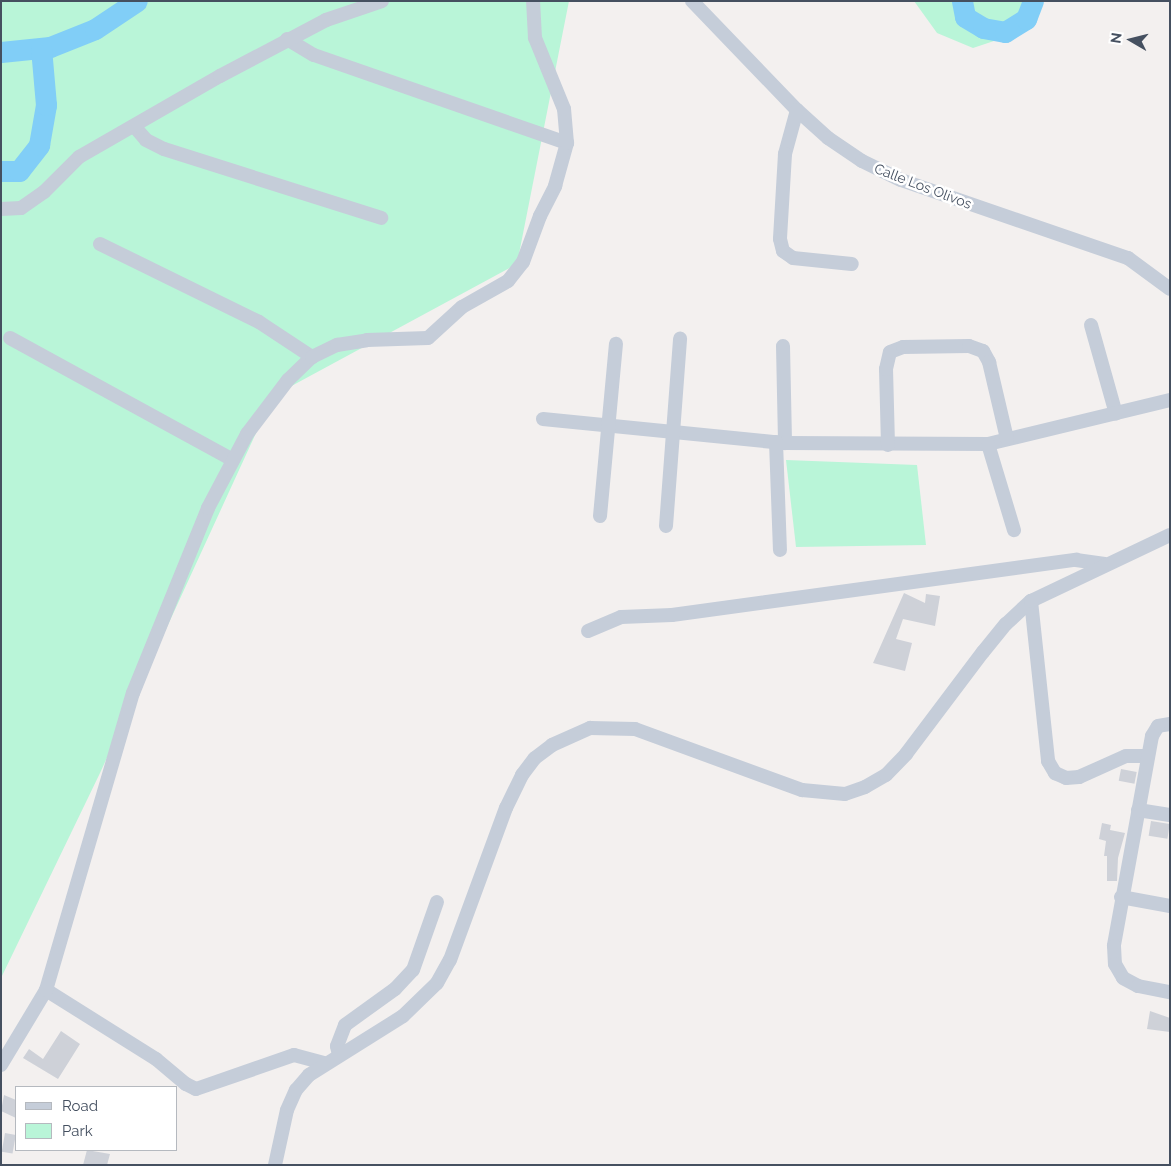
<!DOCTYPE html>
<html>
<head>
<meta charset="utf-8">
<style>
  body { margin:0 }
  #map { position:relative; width:1171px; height:1166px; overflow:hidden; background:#f3f0ef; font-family:Raleway,sans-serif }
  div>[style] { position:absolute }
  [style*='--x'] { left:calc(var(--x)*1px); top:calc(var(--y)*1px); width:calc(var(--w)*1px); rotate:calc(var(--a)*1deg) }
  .green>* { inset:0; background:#b9f5d8 }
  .river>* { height:21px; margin:-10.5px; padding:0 10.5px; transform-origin:10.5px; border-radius:10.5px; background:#81cef7 }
  .building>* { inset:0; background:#ced1d8; transform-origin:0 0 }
  .minor>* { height:14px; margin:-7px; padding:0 7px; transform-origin:7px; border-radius:7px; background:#c5cdd9 }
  span { translate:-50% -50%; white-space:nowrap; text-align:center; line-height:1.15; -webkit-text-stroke:5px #fff; paint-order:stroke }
  .street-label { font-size:14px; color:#455060 }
  .frame { position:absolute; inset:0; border:2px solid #455060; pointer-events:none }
  .legend { position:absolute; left:15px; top:1086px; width:162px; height:65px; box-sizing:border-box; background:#fff; border:1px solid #b5b9bf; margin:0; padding:6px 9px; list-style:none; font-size:15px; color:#455060 }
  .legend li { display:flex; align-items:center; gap:10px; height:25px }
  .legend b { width:25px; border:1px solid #b5b9bf }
  .north { position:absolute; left:1106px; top:15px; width:50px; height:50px; -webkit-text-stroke:4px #fff; paint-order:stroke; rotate:278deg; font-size:14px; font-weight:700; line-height:20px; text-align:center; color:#455060 }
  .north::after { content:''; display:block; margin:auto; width:18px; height:22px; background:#455060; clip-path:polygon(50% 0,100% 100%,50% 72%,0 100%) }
</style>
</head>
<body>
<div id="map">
  <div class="green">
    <i style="clip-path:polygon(1px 1px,569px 1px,517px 264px,273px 396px,100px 773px,1px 978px)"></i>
    <i style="clip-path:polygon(914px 1px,1042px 1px,1032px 21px,1000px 39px,973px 48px,937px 33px)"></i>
    <i style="clip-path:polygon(786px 460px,917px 465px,926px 545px,796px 547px)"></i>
  </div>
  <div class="river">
    <i style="--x:962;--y:1;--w:16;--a:79"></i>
    <i style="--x:965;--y:17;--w:21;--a:31"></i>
    <i style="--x:983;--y:28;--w:22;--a:10"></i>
    <i style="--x:1005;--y:32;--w:25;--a:-32"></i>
    <i style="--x:1026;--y:19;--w:19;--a:-69"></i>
    <i style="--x:1;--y:52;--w:49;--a:-5.8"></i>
    <i style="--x:50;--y:47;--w:48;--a:-21.8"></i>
    <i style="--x:95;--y:29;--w:50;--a:-33.7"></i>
    <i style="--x:1;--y:171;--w:18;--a:0"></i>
    <i style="--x:19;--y:171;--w:33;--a:-52"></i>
    <i style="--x:39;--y:145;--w:41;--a:-80.1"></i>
    <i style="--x:46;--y:105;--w:57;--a:-95"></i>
  </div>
  <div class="building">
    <i style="clip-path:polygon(904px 593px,925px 603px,926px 594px,940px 596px,935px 626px,903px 619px,896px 639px,912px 643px,905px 671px,873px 663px)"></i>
    <i style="left:1121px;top:769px;width:16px;height:12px;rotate:11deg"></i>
    <i style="left:1151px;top:821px;width:19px;height:15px;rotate:9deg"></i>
    <i style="clip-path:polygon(1102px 823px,1111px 825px,1110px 830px,1125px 833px,1118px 858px,1117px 881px,1107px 881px,1107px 856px,1104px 856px,1106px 841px,1099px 839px)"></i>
    <i style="clip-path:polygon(1150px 1011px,1170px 1018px,1170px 1032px,1147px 1029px)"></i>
    <i style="clip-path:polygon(61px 1031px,80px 1044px,58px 1079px,23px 1058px,29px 1049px,43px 1059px)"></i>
    <i style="clip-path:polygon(4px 1095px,16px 1100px,16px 1118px,1px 1111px)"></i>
    <i style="left:5px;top:1133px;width:11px;height:19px;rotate:10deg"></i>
    <i style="clip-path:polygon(87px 1150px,110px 1154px,107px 1165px,83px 1165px)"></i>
  </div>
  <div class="minor">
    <i style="--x:692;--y:1;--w:151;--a:46.1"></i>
    <i style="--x:797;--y:110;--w:42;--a:42.1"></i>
    <i style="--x:828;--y:138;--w:41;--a:34.1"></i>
    <i style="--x:862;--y:161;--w:43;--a:26"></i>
    <i style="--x:901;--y:180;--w:240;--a:19"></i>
    <i style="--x:1128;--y:258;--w:52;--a:36.4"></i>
    <i style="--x:287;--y:39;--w:31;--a:31"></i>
    <i style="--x:314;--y:55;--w:268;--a:19.2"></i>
    <i style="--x:797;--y:110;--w:46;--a:105.3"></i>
    <i style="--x:785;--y:154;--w:85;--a:93.4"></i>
    <i style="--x:780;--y:239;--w:12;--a:76"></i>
    <i style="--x:783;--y:251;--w:12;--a:35"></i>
    <i style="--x:793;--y:258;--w:59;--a:5.8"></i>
    <i style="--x:134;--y:126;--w:18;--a:49"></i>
    <i style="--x:146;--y:140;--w:20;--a:27"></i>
    <i style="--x:164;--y:149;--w:228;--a:17.6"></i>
    <i style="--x:1;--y:209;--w:20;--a:-3"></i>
    <i style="--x:21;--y:208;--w:28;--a:-35"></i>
    <i style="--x:44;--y:192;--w:49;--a:-45"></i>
    <i style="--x:79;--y:157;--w:163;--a:-29.9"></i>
    <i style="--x:220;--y:76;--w:120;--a:-27.8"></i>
    <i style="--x:326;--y:20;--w:59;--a:-18.7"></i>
    <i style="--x:100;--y:244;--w:177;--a:26.1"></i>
    <i style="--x:259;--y:322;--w:64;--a:33.4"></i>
    <i style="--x:1091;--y:325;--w:92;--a:74.3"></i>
    <i style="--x:10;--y:338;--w:254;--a:28.7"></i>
    <i style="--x:783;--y:346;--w:97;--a:88.8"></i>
    <i style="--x:543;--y:419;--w:243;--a:5.7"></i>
    <i style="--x:785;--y:443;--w:203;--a:0.3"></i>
    <i style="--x:988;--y:444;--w:187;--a:-13.6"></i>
    <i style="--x:776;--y:442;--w:108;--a:87.9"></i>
    <i style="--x:988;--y:444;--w:90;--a:73.2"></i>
    <i style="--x:888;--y:445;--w:76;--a:-91.5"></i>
    <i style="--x:886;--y:369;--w:17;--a:-77"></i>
    <i style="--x:890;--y:352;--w:14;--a:-21"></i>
    <i style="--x:903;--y:347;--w:66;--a:-0.9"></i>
    <i style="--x:969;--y:346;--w:15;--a:20"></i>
    <i style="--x:983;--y:351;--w:13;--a:61"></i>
    <i style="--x:989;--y:362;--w:79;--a:76.8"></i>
    <i style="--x:600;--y:516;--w:173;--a:-84.7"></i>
    <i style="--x:666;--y:526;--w:188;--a:-85.7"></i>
    <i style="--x:1031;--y:601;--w:161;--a:83.9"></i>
    <i style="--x:1048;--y:761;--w:14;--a:60"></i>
    <i style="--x:1055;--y:773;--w:12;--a:24"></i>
    <i style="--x:1066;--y:778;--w:13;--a:-4"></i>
    <i style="--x:1079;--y:777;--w:51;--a:-24.1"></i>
    <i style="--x:1126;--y:756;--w:22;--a:0"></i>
    <i style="--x:588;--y:631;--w:36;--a:-23"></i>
    <i style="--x:621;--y:617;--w:51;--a:-2.2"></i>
    <i style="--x:672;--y:615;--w:408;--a:-7.8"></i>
    <i style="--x:1076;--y:560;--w:29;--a:8"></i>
    <i style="--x:1170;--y:724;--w:12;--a:171"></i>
    <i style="--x:1158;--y:726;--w:12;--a:121"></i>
    <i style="--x:1152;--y:736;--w:213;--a:100.3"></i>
    <i style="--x:1114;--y:946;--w:18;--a:87"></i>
    <i style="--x:1115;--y:964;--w:16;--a:60"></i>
    <i style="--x:1123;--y:978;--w:17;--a:28"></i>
    <i style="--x:1138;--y:986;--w:33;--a:11"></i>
    <i style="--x:1138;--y:810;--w:32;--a:9"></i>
    <i style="--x:1121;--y:897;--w:50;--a:10.4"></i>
    <i style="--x:46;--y:990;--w:130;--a:32.1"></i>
    <i style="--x:156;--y:1059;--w:39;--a:40"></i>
    <i style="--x:186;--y:1084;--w:11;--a:27"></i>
    <i style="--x:196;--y:1089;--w:104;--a:-19.1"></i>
    <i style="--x:294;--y:1055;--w:31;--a:15"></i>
    <i style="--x:339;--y:1055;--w:9;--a:-103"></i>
    <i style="--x:337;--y:1046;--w:22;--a:-69"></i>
    <i style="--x:345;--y:1025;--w:62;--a:-35.8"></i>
    <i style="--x:395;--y:989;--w:26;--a:-47"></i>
    <i style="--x:413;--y:970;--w:72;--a:-70.6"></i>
    <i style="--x:1;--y:1065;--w:87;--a:-59"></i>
    <i style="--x:46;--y:990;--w:309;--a:-73.7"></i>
    <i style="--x:133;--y:693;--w:200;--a:-67.9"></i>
    <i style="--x:208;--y:508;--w:84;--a:-62.2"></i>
    <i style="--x:247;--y:434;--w:68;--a:-52.8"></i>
    <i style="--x:288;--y:380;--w:33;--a:-44"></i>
    <i style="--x:312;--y:357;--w:28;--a:-26"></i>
    <i style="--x:337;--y:345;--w:30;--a:-9"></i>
    <i style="--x:367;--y:340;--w:61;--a:-1.9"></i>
    <i style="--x:428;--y:338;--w:46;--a:-42.4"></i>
    <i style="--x:462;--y:307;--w:53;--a:-29.5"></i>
    <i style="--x:508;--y:281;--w:24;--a:-52"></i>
    <i style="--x:523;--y:262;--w:49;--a:-69.7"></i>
    <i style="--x:540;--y:216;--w:34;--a:-63"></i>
    <i style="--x:555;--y:186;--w:45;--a:-74.4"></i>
    <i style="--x:567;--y:143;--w:34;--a:-95"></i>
    <i style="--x:564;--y:109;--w:77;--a:-112.2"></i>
    <i style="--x:535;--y:38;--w:37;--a:-93"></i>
    <i style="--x:275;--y:1165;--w:56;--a:-77.7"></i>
    <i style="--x:287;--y:1110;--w:22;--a:-66"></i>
    <i style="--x:296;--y:1090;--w:20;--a:-49"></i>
    <i style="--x:309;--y:1075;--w:111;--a:-32.1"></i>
    <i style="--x:403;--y:1016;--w:47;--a:-44.1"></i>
    <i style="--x:437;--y:983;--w:26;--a:-61"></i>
    <i style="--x:450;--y:960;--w:162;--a:-69.8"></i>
    <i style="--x:506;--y:808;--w:37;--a:-64"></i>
    <i style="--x:522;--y:775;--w:21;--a:-53"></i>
    <i style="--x:535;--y:758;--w:21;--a:-37"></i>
    <i style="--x:552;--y:745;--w:42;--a:-24.1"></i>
    <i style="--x:590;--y:728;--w:45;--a:1.3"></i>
    <i style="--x:635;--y:729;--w:178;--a:20.1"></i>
    <i style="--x:802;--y:790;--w:43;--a:5.3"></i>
    <i style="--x:845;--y:794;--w:21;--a:-19"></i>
    <i style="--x:865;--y:787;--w:24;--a:-30"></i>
    <i style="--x:886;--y:775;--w:29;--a:-46"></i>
    <i style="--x:906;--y:754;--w:128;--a:-53"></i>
    <i style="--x:983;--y:652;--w:36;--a:-51"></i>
    <i style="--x:1006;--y:624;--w:34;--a:-43"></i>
    <i style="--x:1031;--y:601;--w:154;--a:-25.4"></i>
  </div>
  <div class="street-label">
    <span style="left:923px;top:186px;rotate:21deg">Calle Los Olivos</span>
  </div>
  <div class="frame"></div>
  <ul class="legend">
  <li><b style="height:6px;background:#c5cdd9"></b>Road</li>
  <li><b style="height:14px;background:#b9f5d8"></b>Park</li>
  </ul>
  <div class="north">N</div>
</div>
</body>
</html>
